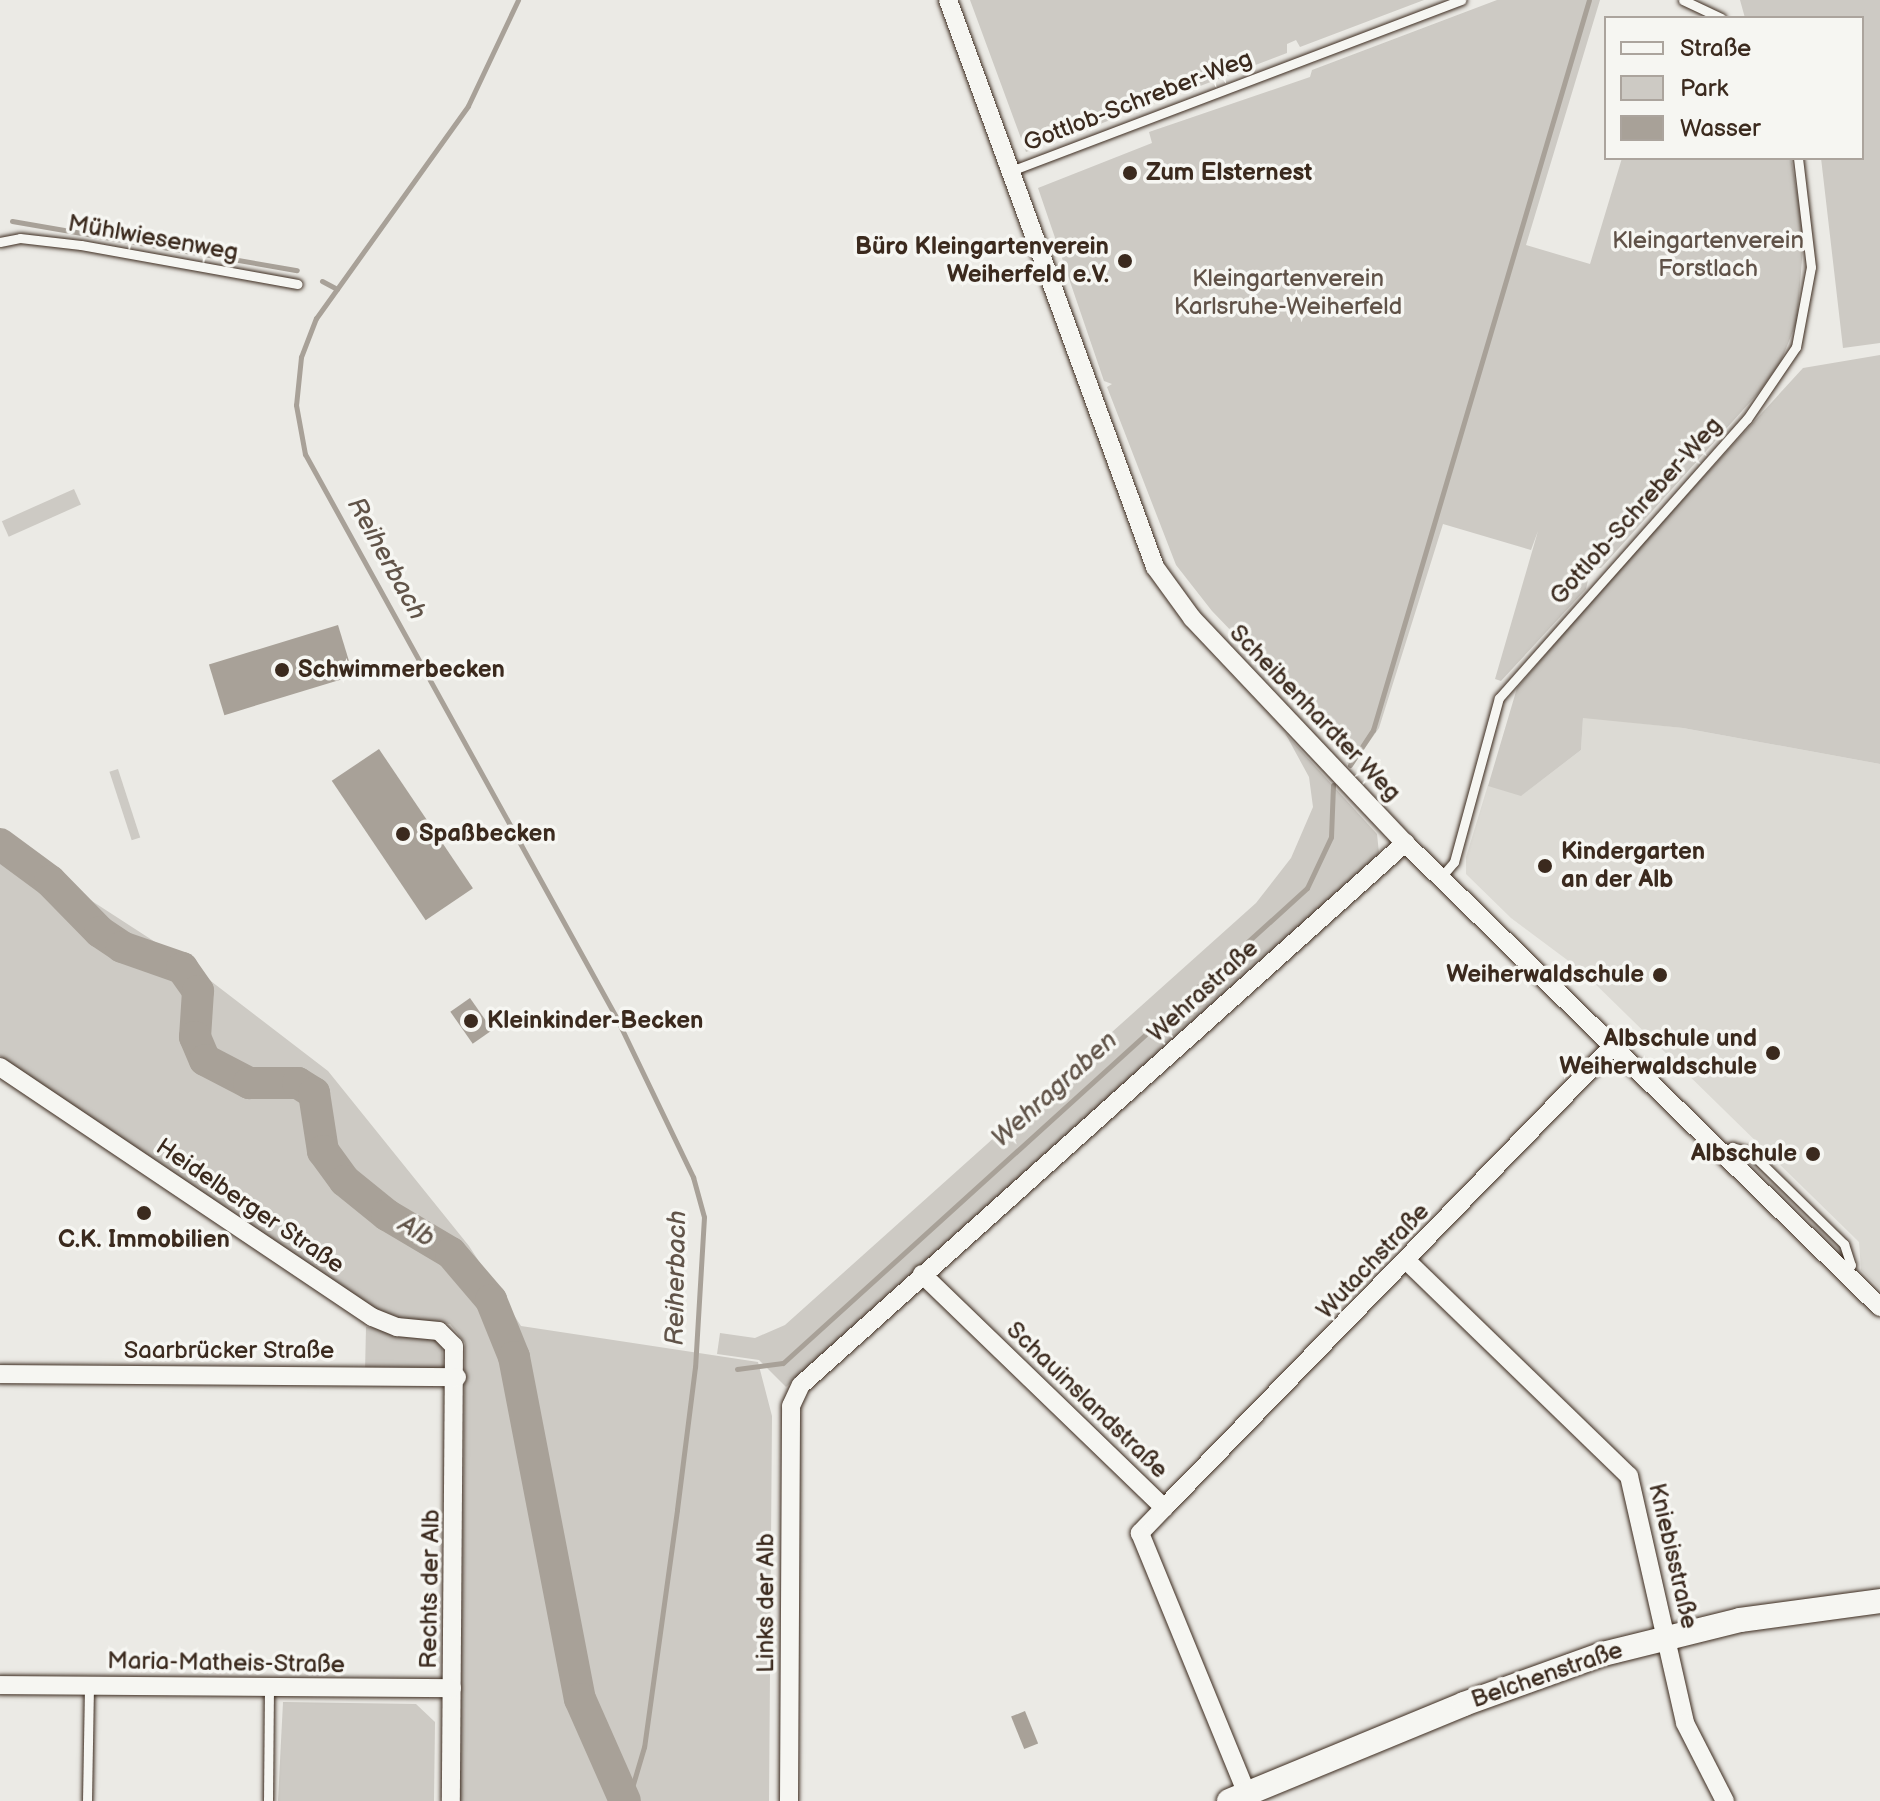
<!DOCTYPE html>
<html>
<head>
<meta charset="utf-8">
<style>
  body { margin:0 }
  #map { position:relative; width:1880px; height:1801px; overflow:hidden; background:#ebeae5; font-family:"Balsamiq Sans",sans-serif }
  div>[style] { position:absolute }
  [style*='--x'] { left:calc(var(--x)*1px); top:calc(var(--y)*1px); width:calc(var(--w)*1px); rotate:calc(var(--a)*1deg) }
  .built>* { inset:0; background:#dcdad4 }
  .green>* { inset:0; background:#cdcac4; transform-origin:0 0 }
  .water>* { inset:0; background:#a8a198; transform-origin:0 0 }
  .stream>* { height:5px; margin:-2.5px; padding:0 2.5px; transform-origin:2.5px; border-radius:2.5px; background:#a8a198 }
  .river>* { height:32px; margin:-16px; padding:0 16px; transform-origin:16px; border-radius:16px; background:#a8a198 }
  .roads { filter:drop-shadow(0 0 2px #3b2a1e) drop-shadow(0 0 2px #3b2a1e) }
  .service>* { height:9px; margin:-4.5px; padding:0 4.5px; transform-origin:4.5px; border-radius:4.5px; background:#f6f6f2 }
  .minor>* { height:18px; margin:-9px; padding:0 9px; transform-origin:9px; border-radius:9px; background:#f6f6f2 }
  .tertiary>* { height:24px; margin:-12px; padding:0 12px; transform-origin:12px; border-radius:12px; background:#f6f6f2 }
  .dots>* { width:22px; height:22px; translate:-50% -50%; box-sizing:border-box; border:4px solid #f6f6f2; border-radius:50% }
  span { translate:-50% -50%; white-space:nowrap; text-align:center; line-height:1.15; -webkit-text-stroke:7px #f6f6f2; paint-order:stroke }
  .street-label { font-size:24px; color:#3b2a1e }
  .poi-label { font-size:24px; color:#3b2a1e; font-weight:700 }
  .left { translate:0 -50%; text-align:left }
  .right { translate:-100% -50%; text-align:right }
  .park-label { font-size:24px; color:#605248 }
  .water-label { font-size:26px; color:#615449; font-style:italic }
  .legend { position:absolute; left:1604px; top:16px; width:260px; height:144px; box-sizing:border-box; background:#f6f6f2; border:2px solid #aba49d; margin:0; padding:10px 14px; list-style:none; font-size:24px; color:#3b2a1e }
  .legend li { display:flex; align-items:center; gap:16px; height:40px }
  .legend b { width:40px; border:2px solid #aba49d }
</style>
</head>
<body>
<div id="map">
  <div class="built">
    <i style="clip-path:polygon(1583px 717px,1683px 728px,1880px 764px,1880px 1289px,1861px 1270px,1859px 1242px,1582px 971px,1511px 918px,1466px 874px,1466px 857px,1488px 785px,1522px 795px,1581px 750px)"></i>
  </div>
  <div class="green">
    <i style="clip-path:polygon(970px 0,1424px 0,1300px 47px,1296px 40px,1287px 44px,1287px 53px,1026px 152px)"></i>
    <i style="clip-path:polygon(1497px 0,1600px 0,1526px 245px,1590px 264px,1622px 158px,1791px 158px,1804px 235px,1797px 321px,1781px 361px,1760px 391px,1601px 568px,1591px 567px,1586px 589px,1501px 681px,1495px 679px,1538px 531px,1531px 550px,1443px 524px,1379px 728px,1352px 766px,1347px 763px,1351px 755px,1212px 611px,1176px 565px,1107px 387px,1112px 384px,1104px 381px,1038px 188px,1152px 143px,1149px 132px,1310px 77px,1312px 70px)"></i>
    <i style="clip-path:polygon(1740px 0,1880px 0,1880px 343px,1843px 348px,1821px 158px,1862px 158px,1862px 18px,1745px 18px)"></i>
    <i style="clip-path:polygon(1880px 355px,1880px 764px,1683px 728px,1583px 718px,1581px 750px,1521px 796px,1488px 786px,1517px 688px,1611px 578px,1803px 368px)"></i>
    <i style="left:74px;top:489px;width:17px;height:79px;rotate:66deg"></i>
    <i style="clip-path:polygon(1285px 733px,1377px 834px,1379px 853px,1373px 862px,786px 1387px,759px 1360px,717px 1354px,720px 1333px,755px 1338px,785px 1325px,1256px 903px,1291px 858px,1313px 807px,1309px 777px)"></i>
    <i style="left:118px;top:769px;width:72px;height:9px;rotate:72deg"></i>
    <i style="clip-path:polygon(0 853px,24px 857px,186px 962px,328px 1071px,469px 1246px,521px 1326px,758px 1362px,772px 1416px,769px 1801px,460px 1801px,465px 1343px,450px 1324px,401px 1319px,368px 1306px,0 1056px)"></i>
    <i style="clip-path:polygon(366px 1327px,430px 1333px,442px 1340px,443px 1373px,365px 1372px)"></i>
    <i style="clip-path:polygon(283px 1702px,416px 1704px,435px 1722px,434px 1801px,278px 1801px)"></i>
  </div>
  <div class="water">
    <i style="left:338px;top:625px;width:53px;height:135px;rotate:73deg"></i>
    <i style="left:379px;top:749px;width:168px;height:57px;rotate:56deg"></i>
    <i style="left:470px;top:998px;width:39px;height:24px;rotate:55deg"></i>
    <i style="left:1025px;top:1711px;width:35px;height:15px;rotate:68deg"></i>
  </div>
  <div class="stream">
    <i style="--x:518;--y:0;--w:117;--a:115.3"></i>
    <i style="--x:468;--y:106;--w:261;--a:125.6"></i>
    <i style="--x:316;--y:318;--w:42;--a:111"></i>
    <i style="--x:301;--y:357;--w:48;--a:95.9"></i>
    <i style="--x:296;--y:405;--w:50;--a:79.6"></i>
    <i style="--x:305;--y:454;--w:643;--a:61.08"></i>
    <i style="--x:616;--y:1017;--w:178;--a:64.3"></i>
    <i style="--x:693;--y:1177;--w:41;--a:74.6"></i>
    <i style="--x:704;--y:1217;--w:150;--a:93.4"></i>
    <i style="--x:695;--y:1367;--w:144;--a:97.2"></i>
    <i style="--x:677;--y:1510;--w:239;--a:97.9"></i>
    <i style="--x:644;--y:1747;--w:56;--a:106.5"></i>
    <i style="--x:12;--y:221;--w:289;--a:9.8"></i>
    <i style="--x:322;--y:281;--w:17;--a:28"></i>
    <i style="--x:1350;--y:765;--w:42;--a:-56.7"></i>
    <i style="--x:1373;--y:730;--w:761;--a:-73.52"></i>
    <i style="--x:737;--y:1369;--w:46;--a:-7.4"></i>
    <i style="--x:783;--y:1363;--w:707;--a:-42.19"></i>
    <i style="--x:1307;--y:888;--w:56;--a:-64.8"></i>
    <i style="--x:1331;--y:837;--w:52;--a:-87.8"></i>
  </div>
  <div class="river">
    <i style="--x:0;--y:844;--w:62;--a:36.5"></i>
    <i style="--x:50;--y:881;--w:71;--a:45.6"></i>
    <i style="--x:100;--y:932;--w:27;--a:34"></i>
    <i style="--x:122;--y:947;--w:64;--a:19.3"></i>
    <i style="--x:182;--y:968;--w:28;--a:55"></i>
    <i style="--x:198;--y:991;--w:46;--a:93.7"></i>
    <i style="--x:195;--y:1037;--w:25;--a:67"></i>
    <i style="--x:205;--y:1060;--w:50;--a:27.6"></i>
    <i style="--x:249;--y:1083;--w:49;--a:0"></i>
    <i style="--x:298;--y:1083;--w:19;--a:32"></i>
    <i style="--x:314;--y:1093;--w:59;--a:81.2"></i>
    <i style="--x:323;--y:1151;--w:37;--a:54"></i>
    <i style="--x:345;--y:1181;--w:54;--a:39"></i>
    <i style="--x:387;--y:1215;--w:74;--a:30.7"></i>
    <i style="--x:451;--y:1253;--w:62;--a:49.6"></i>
    <i style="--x:491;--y:1300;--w:61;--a:68"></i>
    <i style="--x:514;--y:1357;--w:348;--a:79.1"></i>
    <i style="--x:580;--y:1699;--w:111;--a:66.2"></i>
  </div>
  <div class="roads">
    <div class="service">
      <i style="--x:1683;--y:0;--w:42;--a:25.3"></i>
      <i style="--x:1008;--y:172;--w:485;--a:-20.8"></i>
      <i style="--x:0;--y:242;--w:20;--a:-11"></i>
      <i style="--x:20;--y:238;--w:61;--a:6.5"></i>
      <i style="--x:81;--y:245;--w:220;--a:10.2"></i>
      <i style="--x:1441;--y:877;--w:20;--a:-49"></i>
      <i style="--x:1454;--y:862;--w:170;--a:-74.7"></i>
      <i style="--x:1499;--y:698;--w:373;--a:-48.4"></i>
      <i style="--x:1747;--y:419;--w:87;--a:-55.8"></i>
      <i style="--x:1796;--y:347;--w:81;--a:-79.4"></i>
      <i style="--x:1811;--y:267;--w:110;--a:-96.8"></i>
      <i style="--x:1724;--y:1154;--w:11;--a:-41"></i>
      <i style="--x:1732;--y:1147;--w:19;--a:16"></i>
      <i style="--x:1750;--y:1152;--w:132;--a:44.4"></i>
      <i style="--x:1844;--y:1244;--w:22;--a:72"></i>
      <i style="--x:1851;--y:1265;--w:11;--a:124"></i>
      <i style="--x:87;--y:1801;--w:115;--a:-89"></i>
      <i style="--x:268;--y:1801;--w:112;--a:-89.5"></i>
    </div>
    <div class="minor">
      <i style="--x:948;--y:0;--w:604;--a:69.94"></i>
      <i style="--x:1155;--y:567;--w:63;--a:54"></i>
      <i style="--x:1192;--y:618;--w:310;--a:46.6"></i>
      <i style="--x:1405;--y:843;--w:664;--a:44.33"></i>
      <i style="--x:0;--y:1067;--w:448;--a:33.9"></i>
      <i style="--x:372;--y:1317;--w:27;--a:22"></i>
      <i style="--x:397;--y:1327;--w:42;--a:5.4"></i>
      <i style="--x:439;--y:1331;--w:21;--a:45"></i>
      <i style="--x:454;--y:1346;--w:455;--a:90.4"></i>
      <i style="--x:1407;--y:1261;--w:309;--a:44.1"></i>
      <i style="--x:1629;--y:1476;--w:253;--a:77.2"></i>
      <i style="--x:1685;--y:1723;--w:88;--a:62.9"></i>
      <i style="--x:922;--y:1274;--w:337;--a:44"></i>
      <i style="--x:1164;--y:1508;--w:35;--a:134"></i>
      <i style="--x:1140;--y:1533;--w:282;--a:67.7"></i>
      <i style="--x:0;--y:1374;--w:457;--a:0.4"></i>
      <i style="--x:1164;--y:1508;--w:646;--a:-45.82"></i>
      <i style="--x:0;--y:1685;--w:452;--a:0.4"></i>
      <i style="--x:789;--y:1801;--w:395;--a:-89.7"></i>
      <i style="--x:791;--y:1406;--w:23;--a:-65"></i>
      <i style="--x:801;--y:1385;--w:812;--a:-41.9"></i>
    </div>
    <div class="tertiary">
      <i style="--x:1229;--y:1801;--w:254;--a:-22.4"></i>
      <i style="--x:1464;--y:1704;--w:148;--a:-19.8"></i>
      <i style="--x:1603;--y:1654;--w:141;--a:-13.9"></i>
      <i style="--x:1740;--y:1620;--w:141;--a:-7.7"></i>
    </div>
  </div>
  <div class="dots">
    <i style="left:1130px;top:173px;background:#3b2a1e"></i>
    <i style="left:1125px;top:261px;background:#3b2a1e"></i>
    <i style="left:282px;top:670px;background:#3b2a1e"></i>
    <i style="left:403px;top:834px;background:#3b2a1e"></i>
    <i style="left:1545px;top:866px;background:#3b2a1e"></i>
    <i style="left:1660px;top:975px;background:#3b2a1e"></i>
    <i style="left:471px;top:1021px;background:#3b2a1e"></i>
    <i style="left:1773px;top:1053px;background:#3b2a1e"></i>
    <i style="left:1813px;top:1154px;background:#3b2a1e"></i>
    <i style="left:144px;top:1213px;background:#3b2a1e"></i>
  </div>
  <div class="street-label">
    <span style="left:1138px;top:101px;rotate:-21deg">Gottlob-Schreber-Weg</span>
    <span style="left:153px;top:238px;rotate:10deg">Mühlwiesenweg</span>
    <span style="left:1636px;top:511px;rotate:-48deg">Gottlob-Schreber-Weg</span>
    <span style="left:1315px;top:713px;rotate:46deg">Scheibenhardter Weg</span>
    <span style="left:1203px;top:991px;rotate:-42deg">Wehrastraße</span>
    <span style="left:250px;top:1206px;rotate:34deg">Heidelberger Straße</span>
    <span style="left:1373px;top:1261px;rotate:-46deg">Wutachstraße</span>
    <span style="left:229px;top:1351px">Saarbrücker Straße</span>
    <span style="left:1087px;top:1400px;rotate:44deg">Schauinslandstraße</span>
    <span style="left:1673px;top:1556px;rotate:77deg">Kniebisstraße</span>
    <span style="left:430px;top:1589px;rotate:-89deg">Rechts der Alb</span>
    <span style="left:766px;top:1603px;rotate:-90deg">Links der Alb</span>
    <span style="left:226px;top:1663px;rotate:1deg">Maria-Matheis-Straße</span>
    <span style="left:1547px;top:1675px;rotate:-19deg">Belchenstraße</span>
  </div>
  <div class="poi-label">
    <span class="left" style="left:1146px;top:173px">Zum Elsternest</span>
    <span class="right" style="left:1109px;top:261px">Büro Kleingartenverein<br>Weiherfeld e.V.</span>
    <span class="left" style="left:298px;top:670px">Schwimmerbecken</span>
    <span class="left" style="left:419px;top:834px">Spaßbecken</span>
    <span class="left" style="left:1561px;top:866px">Kindergarten<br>an der Alb</span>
    <span class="right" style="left:1644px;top:975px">Weiherwaldschule</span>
    <span class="left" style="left:487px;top:1021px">Kleinkinder-Becken</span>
    <span class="right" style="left:1757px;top:1053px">Albschule und<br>Weiherwaldschule</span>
    <span class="right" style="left:1797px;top:1154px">Albschule</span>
    <span style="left:144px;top:1240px">C.K. Immobilien</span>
  </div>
  <div class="park-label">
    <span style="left:1708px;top:255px">Kleingartenverein<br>Forstlach</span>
    <span style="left:1288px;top:293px">Kleingartenverein<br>Karlsruhe-Weiherfeld</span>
  </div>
  <div class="water-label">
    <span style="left:386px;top:559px;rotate:61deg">Reiherbach</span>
    <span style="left:1055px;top:1090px;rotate:-42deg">Wehragraben</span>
    <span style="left:416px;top:1232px;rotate:30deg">Alb</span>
    <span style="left:677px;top:1278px;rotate:-89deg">Reiherbach</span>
  </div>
  <ul class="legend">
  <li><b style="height:10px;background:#f6f6f2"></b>Straße</li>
  <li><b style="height:22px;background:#cdcac4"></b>Park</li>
  <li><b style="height:22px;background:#a8a198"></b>Wasser</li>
  </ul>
</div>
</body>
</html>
